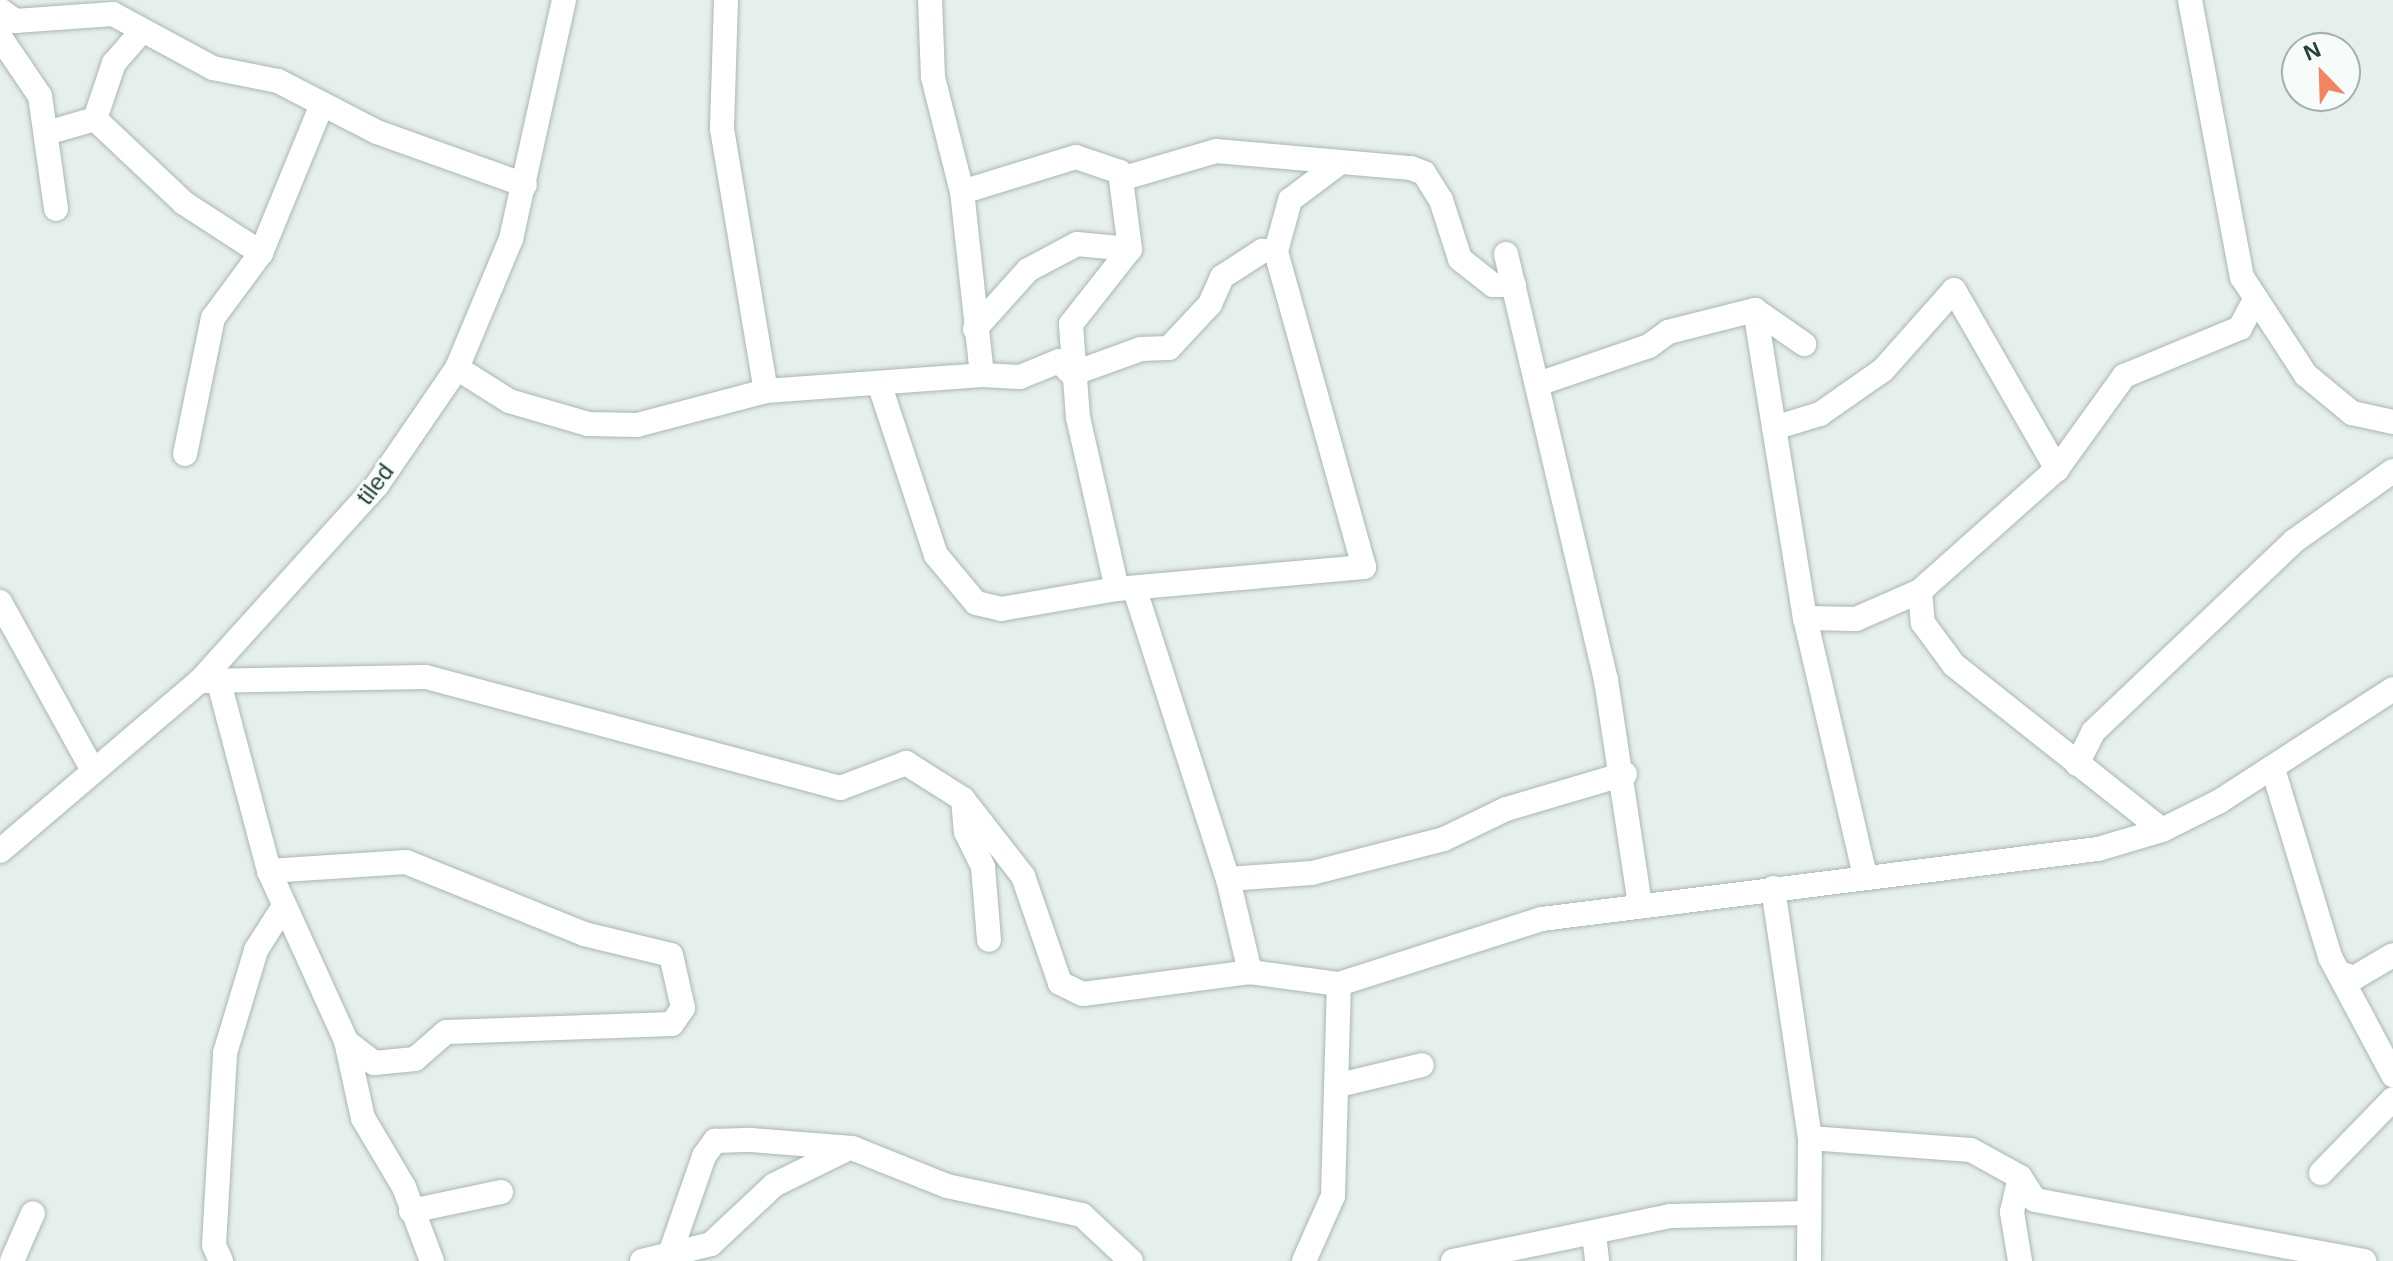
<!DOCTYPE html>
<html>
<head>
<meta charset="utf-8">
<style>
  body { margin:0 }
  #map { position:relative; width:2393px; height:1261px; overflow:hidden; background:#e6efeb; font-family:Arial,sans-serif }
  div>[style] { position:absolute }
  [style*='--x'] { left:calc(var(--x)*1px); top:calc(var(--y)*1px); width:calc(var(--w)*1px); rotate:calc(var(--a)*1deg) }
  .roads { filter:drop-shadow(0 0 2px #a8b8b2) drop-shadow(0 0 2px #a8b8b2) }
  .minor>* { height:24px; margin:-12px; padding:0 12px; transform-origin:12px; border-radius:12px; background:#fff }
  span { translate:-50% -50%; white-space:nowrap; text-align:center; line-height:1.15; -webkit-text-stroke:6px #f7fbf9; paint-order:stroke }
  .street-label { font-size:24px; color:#24423a }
  .north { position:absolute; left:2281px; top:32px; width:80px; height:80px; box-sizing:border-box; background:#f7fbf9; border:2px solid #a3b1ad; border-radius:50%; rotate:337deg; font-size:22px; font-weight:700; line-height:32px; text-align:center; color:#24423a }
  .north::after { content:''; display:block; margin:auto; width:28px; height:36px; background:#f4845f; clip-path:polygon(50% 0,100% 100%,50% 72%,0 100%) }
</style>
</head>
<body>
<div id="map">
  <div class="roads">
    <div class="minor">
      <i style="--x:726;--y:0;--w:129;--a:91.8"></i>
      <i style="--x:722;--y:129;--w:266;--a:80.5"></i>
      <i style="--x:2190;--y:0;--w:282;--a:79.4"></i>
      <i style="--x:2242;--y:277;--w:117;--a:56.9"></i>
      <i style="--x:2306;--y:375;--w:60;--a:39.6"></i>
      <i style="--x:2352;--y:413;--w:42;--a:12.4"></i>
      <i style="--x:0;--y:10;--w:19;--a:36"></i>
      <i style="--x:15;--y:21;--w:98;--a:-4.1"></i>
      <i style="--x:113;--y:14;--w:114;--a:28.4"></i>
      <i style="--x:213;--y:68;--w:66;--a:11.3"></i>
      <i style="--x:278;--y:81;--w:111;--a:27.3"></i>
      <i style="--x:377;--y:132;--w:157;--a:19.7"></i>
      <i style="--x:0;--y:37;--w:71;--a:55.9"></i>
      <i style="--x:40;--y:96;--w:114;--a:81.9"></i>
      <i style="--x:95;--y:119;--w:122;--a:43.3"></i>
      <i style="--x:184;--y:203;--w:92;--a:33"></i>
      <i style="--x:50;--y:132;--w:47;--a:-16.1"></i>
      <i style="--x:95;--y:119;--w:59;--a:-71.3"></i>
      <i style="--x:114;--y:63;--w:40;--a:-49"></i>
      <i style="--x:1124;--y:178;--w:96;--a:-16.4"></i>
      <i style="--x:1216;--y:151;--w:196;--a:5"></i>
      <i style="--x:1411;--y:168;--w:14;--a:21"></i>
      <i style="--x:1424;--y:173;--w:32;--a:58"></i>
      <i style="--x:1441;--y:200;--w:62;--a:72.1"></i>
      <i style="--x:1460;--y:259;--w:42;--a:38.2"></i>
      <i style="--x:1493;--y:285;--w:21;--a:0"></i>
      <i style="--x:962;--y:192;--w:119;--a:-17.1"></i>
      <i style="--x:1076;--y:157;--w:46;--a:18.8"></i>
      <i style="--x:1120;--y:172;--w:78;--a:82.6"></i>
      <i style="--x:1506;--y:254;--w:438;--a:76.8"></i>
      <i style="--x:1606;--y:680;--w:227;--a:81.4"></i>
      <i style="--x:1755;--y:310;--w:312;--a:80.8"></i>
      <i style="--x:1805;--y:618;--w:264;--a:76.9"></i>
      <i style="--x:975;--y:329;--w:79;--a:-48.1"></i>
      <i style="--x:1028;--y:270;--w:55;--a:-28"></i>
      <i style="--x:1077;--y:244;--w:53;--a:5.4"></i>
      <i style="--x:457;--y:368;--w:62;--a:32.4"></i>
      <i style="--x:509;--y:401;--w:82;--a:16.2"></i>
      <i style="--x:588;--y:424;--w:49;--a:1.2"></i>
      <i style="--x:637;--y:425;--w:133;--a:-14.8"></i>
      <i style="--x:766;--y:391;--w:217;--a:-4.2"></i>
      <i style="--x:982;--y:375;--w:184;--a:-96.2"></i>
      <i style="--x:962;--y:192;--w:119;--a:-104.2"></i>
      <i style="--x:933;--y:77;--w:77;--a:-92.2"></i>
      <i style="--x:982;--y:375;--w:38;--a:3"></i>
      <i style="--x:1020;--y:377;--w:42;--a:-22.3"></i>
      <i style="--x:1059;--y:361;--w:18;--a:45"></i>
      <i style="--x:1072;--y:374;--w:73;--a:-19.9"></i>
      <i style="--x:1141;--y:349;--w:28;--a:-2"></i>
      <i style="--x:1169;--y:348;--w:60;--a:-47"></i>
      <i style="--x:1210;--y:304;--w:30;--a:-66"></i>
      <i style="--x:1222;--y:277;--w:48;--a:-33"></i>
      <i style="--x:1262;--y:251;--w:14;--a:0"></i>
      <i style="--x:879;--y:383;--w:181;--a:71.7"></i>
      <i style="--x:936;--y:555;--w:62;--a:50.2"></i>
      <i style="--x:976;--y:603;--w:26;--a:13"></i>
      <i style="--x:1001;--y:609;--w:118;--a:-9.8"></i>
      <i style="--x:1117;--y:589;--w:248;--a:-5.1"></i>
      <i style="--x:1364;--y:567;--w:328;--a:-105.6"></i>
      <i style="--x:1276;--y:251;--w:53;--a:-74.6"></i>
      <i style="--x:1290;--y:200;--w:60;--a:-36.9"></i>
      <i style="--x:1538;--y:384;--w:117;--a:-18.9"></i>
      <i style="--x:1649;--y:346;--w:24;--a:-36"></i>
      <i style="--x:1668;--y:332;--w:90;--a:-14.2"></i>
      <i style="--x:1755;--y:310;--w:60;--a:34.8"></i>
      <i style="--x:1774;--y:428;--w:48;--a:-16.9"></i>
      <i style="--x:1820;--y:414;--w:77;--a:-34.9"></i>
      <i style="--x:1883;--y:370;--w:107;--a:-48.4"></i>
      <i style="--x:1954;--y:290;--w:207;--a:60.1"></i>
      <i style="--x:185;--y:454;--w:139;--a:-78.4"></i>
      <i style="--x:213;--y:318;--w:81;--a:-53.6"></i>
      <i style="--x:261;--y:253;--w:158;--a:-67.7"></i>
      <i style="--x:1117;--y:589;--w:175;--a:-102.8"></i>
      <i style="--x:1078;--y:418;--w:94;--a:-94.3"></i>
      <i style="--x:1071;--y:324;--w:95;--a:-51.8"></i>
      <i style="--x:1135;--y:590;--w:304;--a:72.2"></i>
      <i style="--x:1228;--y:879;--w:96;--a:76.7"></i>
      <i style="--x:1920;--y:591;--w:32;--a:85"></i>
      <i style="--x:1923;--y:623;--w:52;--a:53.6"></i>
      <i style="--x:1954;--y:665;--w:265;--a:38.4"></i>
      <i style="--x:0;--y:602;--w:191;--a:61.1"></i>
      <i style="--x:1805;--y:618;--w:51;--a:1.1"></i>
      <i style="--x:1856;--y:619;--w:70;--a:-23.6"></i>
      <i style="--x:1920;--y:591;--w:183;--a:-41.7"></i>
      <i style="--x:2057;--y:469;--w:115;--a:-54.2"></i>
      <i style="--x:2124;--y:376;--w:126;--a:-22.5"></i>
      <i style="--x:2240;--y:328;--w:32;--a:-62"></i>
      <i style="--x:218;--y:679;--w:199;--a:75.1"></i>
      <i style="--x:269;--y:871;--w:187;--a:65.6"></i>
      <i style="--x:346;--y:1041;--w:79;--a:77.6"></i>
      <i style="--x:363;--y:1118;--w:80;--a:59.3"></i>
      <i style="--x:404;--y:1187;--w:79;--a:69.3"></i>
      <i style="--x:200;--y:681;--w:226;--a:-1"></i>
      <i style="--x:426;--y:677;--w:429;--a:15"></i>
      <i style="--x:840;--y:788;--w:71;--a:-20.7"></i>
      <i style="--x:906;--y:763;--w:67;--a:32.3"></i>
      <i style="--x:963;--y:799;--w:98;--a:52.1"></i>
      <i style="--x:1023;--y:876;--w:113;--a:70.9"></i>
      <i style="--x:1060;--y:983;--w:25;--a:26"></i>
      <i style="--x:1083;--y:994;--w:168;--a:-7.5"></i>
      <i style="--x:1250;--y:972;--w:90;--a:7.7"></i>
      <i style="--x:1339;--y:984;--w:213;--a:-17.8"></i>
      <i style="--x:1542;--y:919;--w:560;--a:-7.18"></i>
      <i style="--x:2098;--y:849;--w:67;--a:-16.5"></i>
      <i style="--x:2162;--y:830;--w:65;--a:-26.6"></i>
      <i style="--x:2220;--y:801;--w:206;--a:-32.9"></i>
      <i style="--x:2077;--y:764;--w:36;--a:-63"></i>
      <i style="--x:2093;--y:732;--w:277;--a:-43.5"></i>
      <i style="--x:2294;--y:541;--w:121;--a:-35.3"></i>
      <i style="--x:2273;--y:769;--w:196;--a:73.1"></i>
      <i style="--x:2330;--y:957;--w:134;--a:61.9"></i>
      <i style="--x:963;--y:799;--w:33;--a:85"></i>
      <i style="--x:966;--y:832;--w:39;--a:64"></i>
      <i style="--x:983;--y:867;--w:73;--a:85.3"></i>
      <i style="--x:0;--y:851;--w:262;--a:-40.4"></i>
      <i style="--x:200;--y:681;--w:264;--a:-47.9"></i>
      <i style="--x:377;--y:485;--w:142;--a:-55.6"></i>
      <i style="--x:457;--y:368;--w:140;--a:-67.3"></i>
      <i style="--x:511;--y:239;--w:245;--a:-77.5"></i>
      <i style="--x:269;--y:871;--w:137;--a:-3.8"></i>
      <i style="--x:406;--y:862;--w:192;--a:22"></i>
      <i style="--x:584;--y:934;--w:89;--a:13.6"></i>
      <i style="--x:671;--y:955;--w:54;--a:77.2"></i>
      <i style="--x:683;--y:1008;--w:19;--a:125"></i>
      <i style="--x:672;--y:1024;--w:226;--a:178"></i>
      <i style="--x:446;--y:1032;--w:41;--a:138.9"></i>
      <i style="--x:415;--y:1059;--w:41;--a:174.4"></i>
      <i style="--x:374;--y:1063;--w:36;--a:-142"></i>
      <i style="--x:1228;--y:879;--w:84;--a:-4.1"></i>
      <i style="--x:1312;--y:873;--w:136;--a:-14.4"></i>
      <i style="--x:1444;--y:839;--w:69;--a:-25.8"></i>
      <i style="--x:1506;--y:809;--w:124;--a:-16.4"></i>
      <i style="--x:1773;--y:888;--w:253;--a:81.6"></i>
      <i style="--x:1810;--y:1138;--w:123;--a:90.5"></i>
      <i style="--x:2342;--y:974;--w:13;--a:18"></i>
      <i style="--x:2354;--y:978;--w:45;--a:-30.5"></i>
      <i style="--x:1339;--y:1085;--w:85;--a:-13.5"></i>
      <i style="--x:1810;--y:1138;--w:161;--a:4.3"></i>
      <i style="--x:1971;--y:1150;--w:56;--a:28.9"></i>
      <i style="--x:2020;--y:1177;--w:27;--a:57"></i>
      <i style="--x:2035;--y:1200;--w:335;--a:10.5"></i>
      <i style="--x:2321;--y:1173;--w:103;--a:-45.8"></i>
      <i style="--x:2020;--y:1177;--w:36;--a:103"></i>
      <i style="--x:2012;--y:1212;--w:50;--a:80.7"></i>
      <i style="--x:411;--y:1211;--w:92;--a:-11.9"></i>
      <i style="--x:1594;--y:1235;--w:26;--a:83"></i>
      <i style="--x:671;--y:1251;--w:101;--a:-70.8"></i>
      <i style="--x:704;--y:1156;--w:19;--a:-54"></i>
      <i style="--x:715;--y:1141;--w:36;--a:-2"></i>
      <i style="--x:751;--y:1140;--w:101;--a:4.5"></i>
      <i style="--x:852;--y:1148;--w:102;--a:21.8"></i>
      <i style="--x:947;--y:1186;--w:138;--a:12.1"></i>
      <i style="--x:1082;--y:1215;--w:67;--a:43.2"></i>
      <i style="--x:12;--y:1261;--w:52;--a:-66.4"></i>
      <i style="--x:221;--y:1261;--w:17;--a:-114"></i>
      <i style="--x:214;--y:1245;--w:192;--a:-86.7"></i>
      <i style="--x:225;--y:1053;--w:108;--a:-73.2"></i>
      <i style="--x:256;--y:950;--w:52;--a:-57.5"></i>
      <i style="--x:642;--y:1261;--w:71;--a:-13.8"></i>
      <i style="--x:711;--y:1244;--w:86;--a:-43.1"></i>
      <i style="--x:774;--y:1185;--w:77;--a:-26.2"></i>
      <i style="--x:1304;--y:1261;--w:71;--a:-66"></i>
      <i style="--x:1333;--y:1196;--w:212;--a:-88.4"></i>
      <i style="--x:1453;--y:1261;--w:222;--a:-11.7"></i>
      <i style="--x:1670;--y:1216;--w:137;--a:-1.3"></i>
    </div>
  </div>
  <div class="street-label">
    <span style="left:375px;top:484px;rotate:-53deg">tiled</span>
  </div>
  <div class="north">N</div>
</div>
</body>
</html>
